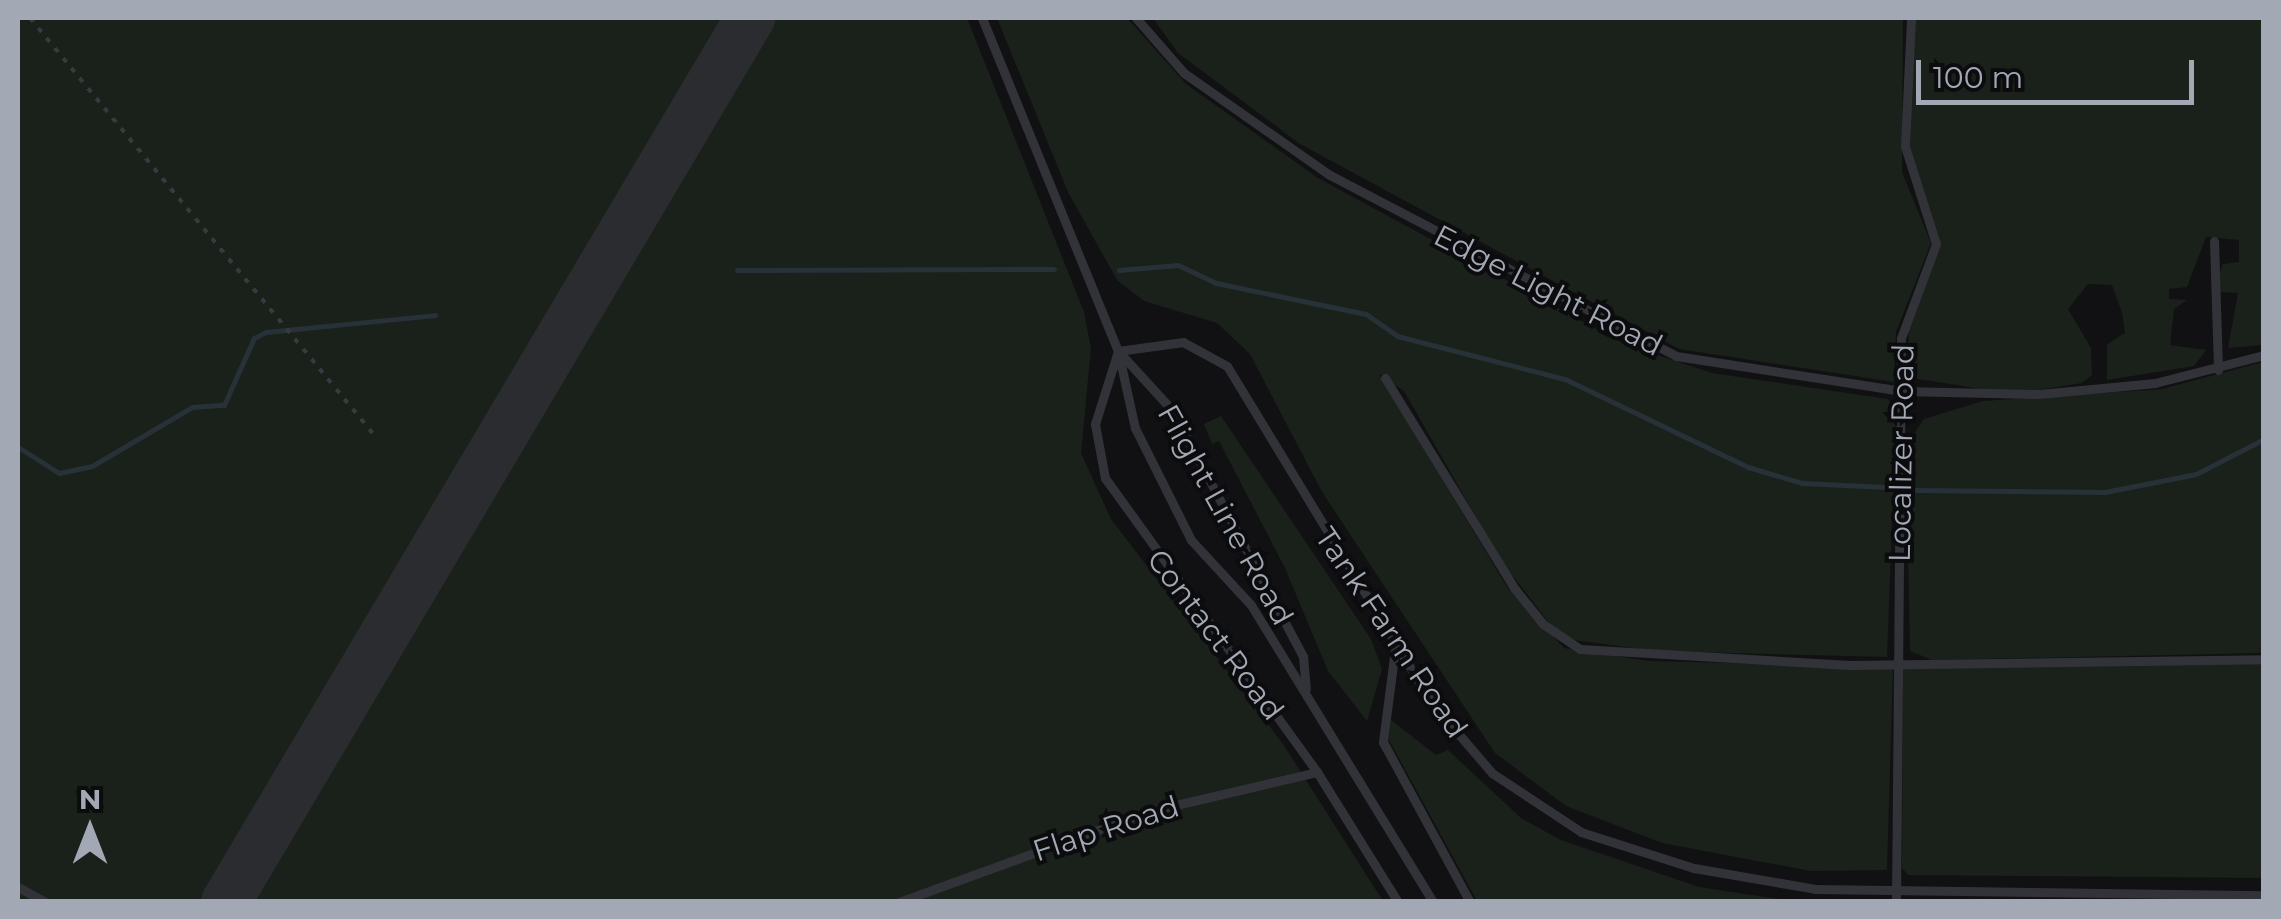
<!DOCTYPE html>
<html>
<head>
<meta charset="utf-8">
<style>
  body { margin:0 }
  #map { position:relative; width:2281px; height:919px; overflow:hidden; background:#111113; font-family:Montserrat,sans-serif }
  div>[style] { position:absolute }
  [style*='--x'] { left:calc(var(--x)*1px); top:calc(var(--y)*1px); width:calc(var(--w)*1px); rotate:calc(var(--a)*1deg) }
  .green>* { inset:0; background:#19211a }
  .stream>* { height:5px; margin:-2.5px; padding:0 2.5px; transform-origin:2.5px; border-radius:2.5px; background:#273137 }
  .taxiway>* { height:50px; margin:-25px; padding:0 25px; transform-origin:25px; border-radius:25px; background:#2b2c30 }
  .path>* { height:4px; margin-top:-2px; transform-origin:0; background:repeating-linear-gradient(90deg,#383a3f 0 5px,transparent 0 13px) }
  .service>* { height:9px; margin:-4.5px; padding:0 4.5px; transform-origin:4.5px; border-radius:4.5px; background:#323338 }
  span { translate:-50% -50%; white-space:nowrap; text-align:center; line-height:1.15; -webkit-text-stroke:8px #0c0c0e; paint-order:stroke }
  .street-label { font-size:30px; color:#a2a9b4 }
  .frame { position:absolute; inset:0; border:20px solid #a2a9b4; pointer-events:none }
  .north { position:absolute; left:40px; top:779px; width:100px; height:100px; -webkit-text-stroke:8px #0c0c0e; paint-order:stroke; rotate:0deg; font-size:28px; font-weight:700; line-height:40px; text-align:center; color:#a2a9b4 }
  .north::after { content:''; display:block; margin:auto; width:35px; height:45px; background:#a2a9b4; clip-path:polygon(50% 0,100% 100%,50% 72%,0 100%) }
  .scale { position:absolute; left:1916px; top:60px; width:278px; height:45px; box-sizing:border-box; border:5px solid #a2a9b4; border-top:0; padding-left:12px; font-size:30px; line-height:35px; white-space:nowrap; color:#a2a9b4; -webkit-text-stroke:8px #0c0c0e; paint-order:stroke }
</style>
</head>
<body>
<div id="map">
  <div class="green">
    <i style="clip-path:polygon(18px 18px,967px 18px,1084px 312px,1091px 348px,1081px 453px,1111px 519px,1283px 744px,1383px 901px,18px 901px)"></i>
    <i style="clip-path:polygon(997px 18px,1127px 18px,1186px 84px,1318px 178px,1624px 344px,1712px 373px,1888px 399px,1896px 411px,1887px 657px,1657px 651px,1573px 640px,1550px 624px,1500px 559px,1404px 391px,1379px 374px,1507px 587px,1564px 648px,1649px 661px,1893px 667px,1887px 870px,1811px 871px,1662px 843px,1566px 806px,1495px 753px,1322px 492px,1250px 354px,1217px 323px,1144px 301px,1117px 280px,1068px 192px)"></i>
    <i style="clip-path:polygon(1153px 18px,1903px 18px,1902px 172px,1931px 243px,1896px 332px,1894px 382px,1679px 349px,1300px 144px,1178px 53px)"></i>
    <i style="clip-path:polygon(1912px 18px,2263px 18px,2263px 345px,2228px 348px,2238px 293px,2213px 292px,2223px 264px,2239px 262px,2239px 240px,2206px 237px,2187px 287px,2169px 289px,2169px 299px,2187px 300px,2174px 309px,2170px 345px,2206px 350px,2194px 366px,2107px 380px,2107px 344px,2125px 333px,2122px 313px,2112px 285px,2088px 284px,2068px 309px,2091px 348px,2092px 375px,2082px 383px,2013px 394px,1906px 377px,1910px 311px,1940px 245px,1910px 155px)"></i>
    <i style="clip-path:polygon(2263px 362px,2263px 653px,1932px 660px,1910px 651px,1906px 445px,1924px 419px,1983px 401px,2162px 389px)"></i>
    <i style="clip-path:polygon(1221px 416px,1371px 639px,1382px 669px,1367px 721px,1328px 671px,1285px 568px,1219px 441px,1212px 444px,1204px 424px)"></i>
    <i style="clip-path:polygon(2263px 663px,2263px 878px,1908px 875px,1902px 868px,1903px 667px)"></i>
    <i style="clip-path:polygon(1391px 720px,1436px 755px,1448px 750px,1521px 818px,1561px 840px,1699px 887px,1791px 901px,1477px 901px,1389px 740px)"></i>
  </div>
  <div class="stream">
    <i style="--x:737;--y:270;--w:317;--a:-0.2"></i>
    <i style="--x:1119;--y:270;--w:59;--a:-4.8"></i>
    <i style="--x:1178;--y:265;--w:42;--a:25.3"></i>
    <i style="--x:1216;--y:283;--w:153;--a:11.7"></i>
    <i style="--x:1366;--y:314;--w:38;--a:35"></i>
    <i style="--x:1397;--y:336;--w:173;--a:14.4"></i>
    <i style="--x:1565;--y:379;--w:203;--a:25.7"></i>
    <i style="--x:1748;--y:467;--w:56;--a:16.5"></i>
    <i style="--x:1802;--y:483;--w:84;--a:2.7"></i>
    <i style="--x:18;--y:447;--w:49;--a:32.4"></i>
    <i style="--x:59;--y:473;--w:34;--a:-12"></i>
    <i style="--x:92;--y:466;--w:116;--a:-30.5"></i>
    <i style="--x:192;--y:407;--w:32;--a:-4"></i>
    <i style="--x:224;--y:405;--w:73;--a:-65.9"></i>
    <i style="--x:254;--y:338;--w:13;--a:-27"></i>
    <i style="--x:266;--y:332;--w:170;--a:-5.7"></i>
    <i style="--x:1916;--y:490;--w:189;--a:0.6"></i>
    <i style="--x:2105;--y:492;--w:93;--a:-11.2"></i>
    <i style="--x:2196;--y:474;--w:76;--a:-27.2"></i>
  </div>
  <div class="taxiway">
    <i style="--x:226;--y:902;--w:1028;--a:-59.34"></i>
  </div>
  <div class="path">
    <i style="--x:30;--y:18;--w:542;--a:50.47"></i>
  </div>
  <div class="service">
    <i style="--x:982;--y:18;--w:360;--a:67.8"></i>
    <i style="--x:1118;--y:351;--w:79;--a:77.6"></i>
    <i style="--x:1135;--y:428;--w:125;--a:63.4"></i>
    <i style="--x:1191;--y:540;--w:88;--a:47.3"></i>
    <i style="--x:1251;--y:605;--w:348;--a:58.5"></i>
    <i style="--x:1136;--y:18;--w:73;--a:48.9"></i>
    <i style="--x:1184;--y:73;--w:176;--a:35"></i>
    <i style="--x:1328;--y:174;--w:393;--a:27.6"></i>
    <i style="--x:1676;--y:356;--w:229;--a:8.8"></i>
    <i style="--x:1902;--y:391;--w:137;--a:1.3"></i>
    <i style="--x:2039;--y:394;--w:117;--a:-5.4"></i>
    <i style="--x:2155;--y:383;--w:113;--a:-14.4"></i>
    <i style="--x:2214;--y:241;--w:129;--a:88.2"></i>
    <i style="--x:1118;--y:351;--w:66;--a:-7.9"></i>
    <i style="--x:1183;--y:342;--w:50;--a:28.6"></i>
    <i style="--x:1227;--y:366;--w:393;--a:58.7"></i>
    <i style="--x:1431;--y:702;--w:94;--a:49.3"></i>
    <i style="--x:1492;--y:773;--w:107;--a:33.5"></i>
    <i style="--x:1581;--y:832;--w:119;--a:17.7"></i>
    <i style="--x:1694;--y:868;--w:123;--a:9.8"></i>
    <i style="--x:1815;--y:889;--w:449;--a:0.8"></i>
    <i style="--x:1118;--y:351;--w:77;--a:107.5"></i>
    <i style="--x:1095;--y:424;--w:55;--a:79.5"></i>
    <i style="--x:1105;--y:478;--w:362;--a:54.2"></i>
    <i style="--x:1317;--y:772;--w:153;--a:58.1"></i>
    <i style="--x:1120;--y:353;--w:77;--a:47.6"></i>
    <i style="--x:1172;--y:410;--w:279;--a:62"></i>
    <i style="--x:1303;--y:656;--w:33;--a:85"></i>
    <i style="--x:1385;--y:378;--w:248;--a:58.4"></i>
    <i style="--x:1515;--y:589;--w:45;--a:51.3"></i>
    <i style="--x:1543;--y:624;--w:45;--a:34"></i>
    <i style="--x:1580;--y:649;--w:270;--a:3.4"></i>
    <i style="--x:1850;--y:665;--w:414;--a:-0.8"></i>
    <i style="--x:1395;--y:649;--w:94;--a:97.4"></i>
    <i style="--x:1383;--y:742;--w:182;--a:61.5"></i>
    <i style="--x:18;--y:887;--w:31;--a:29"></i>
    <i style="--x:899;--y:902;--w:263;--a:-20"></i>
    <i style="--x:1146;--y:812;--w:176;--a:-13.2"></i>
    <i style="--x:1896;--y:902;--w:564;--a:-89.49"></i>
    <i style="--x:1901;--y:338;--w:100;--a:-69.6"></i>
    <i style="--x:1936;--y:244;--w:103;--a:-107.6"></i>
    <i style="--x:1905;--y:146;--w:128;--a:-87.3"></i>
  </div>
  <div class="street-label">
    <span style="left:1548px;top:291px;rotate:27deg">Edge Light Road</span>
    <span style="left:1902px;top:453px;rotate:-89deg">Localizer Road</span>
    <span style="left:1225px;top:515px;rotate:61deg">Flight Line Road</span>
    <span style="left:1391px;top:633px;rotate:56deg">Tank Farm Road</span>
    <span style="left:1215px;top:635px;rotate:53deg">Contact Road</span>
    <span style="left:1106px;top:829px;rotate:-18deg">Flap Road</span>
  </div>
  <div class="frame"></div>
  <div class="north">N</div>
  <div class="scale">100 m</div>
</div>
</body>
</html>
